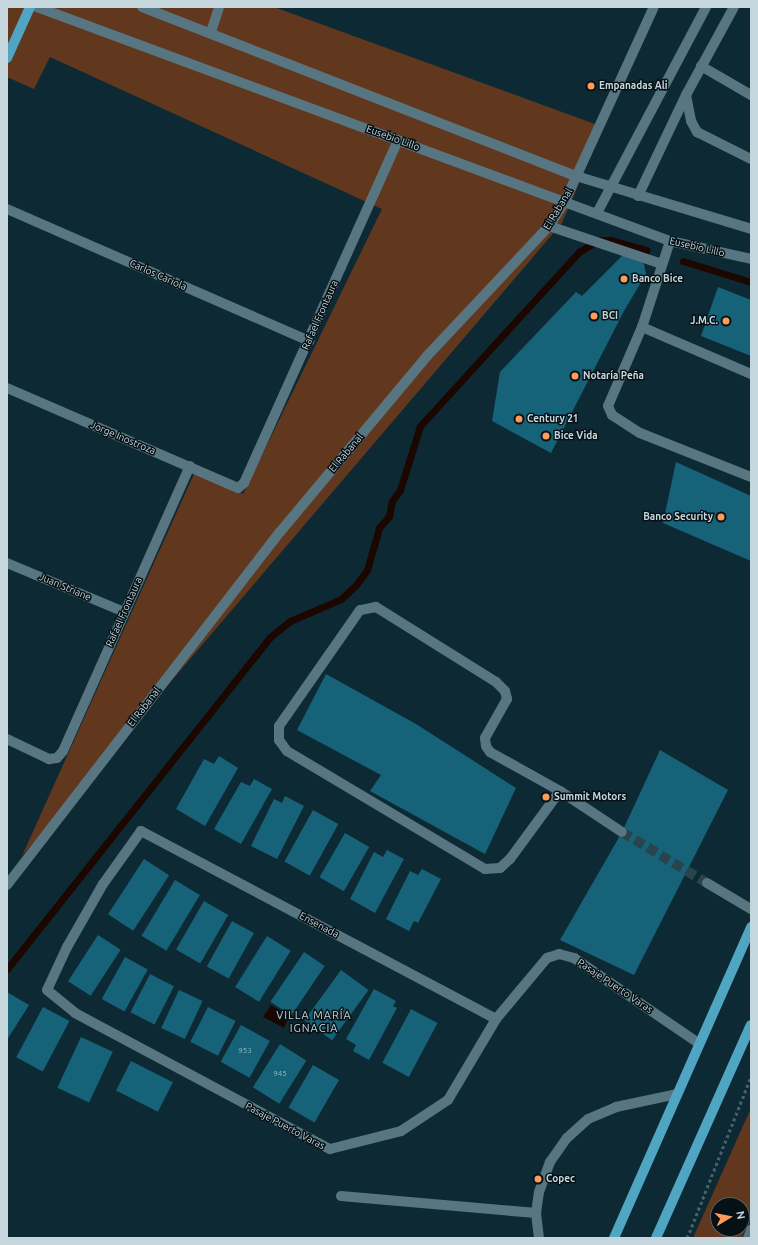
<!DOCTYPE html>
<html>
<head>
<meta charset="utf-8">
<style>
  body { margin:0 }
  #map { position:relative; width:758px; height:1245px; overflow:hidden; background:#0d2a34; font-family:Ubuntu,sans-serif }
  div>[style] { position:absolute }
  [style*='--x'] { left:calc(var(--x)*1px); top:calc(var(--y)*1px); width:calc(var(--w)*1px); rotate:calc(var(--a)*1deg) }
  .green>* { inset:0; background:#61381d }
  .water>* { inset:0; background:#1b0600 }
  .stream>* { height:7px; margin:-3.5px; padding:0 3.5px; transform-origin:3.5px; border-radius:3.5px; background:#1b0600 }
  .building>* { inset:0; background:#166279; transform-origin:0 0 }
  .minor-tunnel>* { height:10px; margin-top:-5px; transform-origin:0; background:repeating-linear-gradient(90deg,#29444d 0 10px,transparent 0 15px) }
  .path>* { height:2.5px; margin-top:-1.25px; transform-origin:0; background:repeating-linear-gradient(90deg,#49616a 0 3px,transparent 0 6px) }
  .minor>* { height:10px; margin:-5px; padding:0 5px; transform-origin:5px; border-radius:5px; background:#587682 }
  .major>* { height:10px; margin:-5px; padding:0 5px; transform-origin:5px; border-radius:5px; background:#50a5c3 }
  .dots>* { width:11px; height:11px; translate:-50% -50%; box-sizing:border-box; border:2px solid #061115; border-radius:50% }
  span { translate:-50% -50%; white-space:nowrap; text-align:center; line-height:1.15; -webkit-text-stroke:3px #061115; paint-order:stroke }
  .number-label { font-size:8px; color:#9ab9c4 }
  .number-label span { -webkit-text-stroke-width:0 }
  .poi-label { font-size:10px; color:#c6d6dd; font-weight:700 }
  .left { translate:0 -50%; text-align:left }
  .right { translate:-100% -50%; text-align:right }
  .street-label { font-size:10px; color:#c6d6dd }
  .neighbourhood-label { font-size:11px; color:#c6d6dd; letter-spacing:1px }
  .frame { position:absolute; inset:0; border:8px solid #c6d6dd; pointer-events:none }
  .north { position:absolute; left:710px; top:1197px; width:40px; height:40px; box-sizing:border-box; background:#061115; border:1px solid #536065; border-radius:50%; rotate:80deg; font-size:11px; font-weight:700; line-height:16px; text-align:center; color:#c6d6dd }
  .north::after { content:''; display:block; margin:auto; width:14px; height:18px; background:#fe9b58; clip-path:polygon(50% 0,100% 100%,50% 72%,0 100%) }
</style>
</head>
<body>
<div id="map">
  <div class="green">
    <i style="clip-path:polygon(7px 7px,274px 7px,603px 127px,562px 223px,22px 856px,194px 474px,243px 494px,382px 209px,50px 57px,34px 89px,7px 77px)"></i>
    <i style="clip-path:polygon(evenodd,751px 1108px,751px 1216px,743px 1235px,741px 1238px,693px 1238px,751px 1108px,718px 1205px,742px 1205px,742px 1229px,718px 1229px,718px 1205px)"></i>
  </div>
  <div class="water">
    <i style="clip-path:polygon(271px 1005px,289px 1016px,284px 1028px,263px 1017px)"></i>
  </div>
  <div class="stream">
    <i style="--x:683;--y:261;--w:71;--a:17.2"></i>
    <i style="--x:7;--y:969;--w:422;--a:-51.6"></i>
    <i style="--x:269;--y:638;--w:27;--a:-39"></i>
    <i style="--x:290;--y:621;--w:56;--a:-23.3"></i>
    <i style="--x:341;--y:599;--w:21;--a:-43"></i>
    <i style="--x:356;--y:585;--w:19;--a:-54"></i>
    <i style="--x:367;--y:570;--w:44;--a:-74.1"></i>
    <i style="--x:379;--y:528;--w:16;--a:-50"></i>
    <i style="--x:389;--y:516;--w:15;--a:-79"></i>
    <i style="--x:392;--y:501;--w:14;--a:-54"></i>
    <i style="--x:400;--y:490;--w:67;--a:-72.6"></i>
    <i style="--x:420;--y:426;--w:236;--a:-47.6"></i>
    <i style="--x:579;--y:252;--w:22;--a:-32"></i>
    <i style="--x:598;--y:240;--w:13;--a:0"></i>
    <i style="--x:611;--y:240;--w:37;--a:16"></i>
  </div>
  <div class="building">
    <i style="clip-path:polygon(622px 256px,638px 257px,644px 264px,646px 274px,624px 311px,551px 453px,492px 421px,500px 372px,576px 292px,582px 296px)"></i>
    <i style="clip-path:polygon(718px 287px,751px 300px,751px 356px,701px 336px)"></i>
    <i style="clip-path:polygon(676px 462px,751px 496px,751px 561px,663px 523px)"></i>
    <i style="clip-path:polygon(326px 674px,416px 724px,516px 788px,485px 854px,370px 791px,381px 775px,297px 730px)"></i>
    <i style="clip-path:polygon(660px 750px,728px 790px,634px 975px,560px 940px,622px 832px)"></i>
    <i style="clip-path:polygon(219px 756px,238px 768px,205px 826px,176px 809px,204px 759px,214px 764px)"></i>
    <i style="clip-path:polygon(254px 779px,272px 789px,241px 844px,214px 829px,241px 782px,250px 786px)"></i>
    <i style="clip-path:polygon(285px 796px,304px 806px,277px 859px,251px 846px,274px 799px,282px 803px)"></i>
    <i style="left:313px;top:810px;width:29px;height:59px;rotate:29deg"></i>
    <i style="left:345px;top:833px;width:28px;height:51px;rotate:30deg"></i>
    <i style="clip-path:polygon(387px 850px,404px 859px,375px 913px,350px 899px,374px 852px,383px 857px)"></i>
    <i style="left:144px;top:859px;width:30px;height:66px;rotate:33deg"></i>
    <i style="clip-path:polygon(422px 869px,441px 879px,418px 923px,414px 921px,409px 931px,386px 919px,410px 871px,418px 875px)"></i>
    <i style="left:175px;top:880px;width:29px;height:65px;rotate:31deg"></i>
    <i style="left:204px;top:901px;width:28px;height:56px;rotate:30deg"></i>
    <i style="left:232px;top:921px;width:25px;height:52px;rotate:29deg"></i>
    <i style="left:98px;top:935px;width:27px;height:55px;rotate:33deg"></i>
    <i style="left:267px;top:936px;width:28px;height:60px;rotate:32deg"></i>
    <i style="left:304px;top:952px;width:25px;height:60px;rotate:34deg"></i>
    <i style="left:125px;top:957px;width:26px;height:48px;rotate:29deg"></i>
    <i style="left:341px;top:970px;width:34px;height:62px;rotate:36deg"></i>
    <i style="left:150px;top:974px;width:27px;height:43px;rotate:27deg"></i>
    <i style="clip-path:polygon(374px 989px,396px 1001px,393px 1006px,397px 1008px,369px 1060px,353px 1051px,356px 1045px,346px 1039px)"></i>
    <i style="left:179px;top:990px;width:26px;height:42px;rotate:25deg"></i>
    <i style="clip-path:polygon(7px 992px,29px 1005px,7px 1040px)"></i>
    <i style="left:43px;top:1007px;width:30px;height:57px;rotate:28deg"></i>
    <i style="left:208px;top:1007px;width:31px;height:39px;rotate:27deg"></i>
    <i style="left:411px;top:1009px;width:30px;height:61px;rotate:28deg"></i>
    <i style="left:241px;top:1025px;width:33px;height:42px;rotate:29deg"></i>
    <i style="left:81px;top:1037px;width:35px;height:56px;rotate:25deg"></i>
    <i style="left:280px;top:1044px;width:31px;height:51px;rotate:32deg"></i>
    <i style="left:131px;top:1061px;width:47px;height:33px;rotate:27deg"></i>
    <i style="left:313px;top:1065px;width:30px;height:49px;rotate:30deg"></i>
  </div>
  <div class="minor-tunnel">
    <i style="--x:622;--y:832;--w:99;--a:31"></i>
  </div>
  <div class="path">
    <i style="--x:687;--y:1238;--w:174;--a:-68.4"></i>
  </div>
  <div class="minor">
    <i style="--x:37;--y:7;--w:675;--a:20.29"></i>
    <i style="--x:670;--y:241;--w:83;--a:12.5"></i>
    <i style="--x:142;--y:7;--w:466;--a:21.3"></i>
    <i style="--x:576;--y:176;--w:183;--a:16.8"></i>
    <i style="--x:211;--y:32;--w:26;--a:-72"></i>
    <i style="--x:701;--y:66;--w:58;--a:30.1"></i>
    <i style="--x:686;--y:95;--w:26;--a:79"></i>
    <i style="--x:691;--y:121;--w:13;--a:61"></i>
    <i style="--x:697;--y:132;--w:60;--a:26.6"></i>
    <i style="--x:638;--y:196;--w:112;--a:-64.6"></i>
    <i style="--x:686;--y:95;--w:100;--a:-61.4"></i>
    <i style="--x:7;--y:209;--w:330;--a:23.6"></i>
    <i style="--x:597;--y:213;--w:233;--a:-62.1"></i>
    <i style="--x:549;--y:226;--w:119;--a:18.6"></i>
    <i style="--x:670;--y:241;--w:90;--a:108"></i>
    <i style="--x:642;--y:327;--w:86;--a:113.3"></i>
    <i style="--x:608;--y:406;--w:10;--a:66"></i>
    <i style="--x:612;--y:415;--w:33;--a:33"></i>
    <i style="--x:640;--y:433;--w:119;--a:21.6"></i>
    <i style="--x:642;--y:327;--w:119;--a:23.3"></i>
    <i style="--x:7;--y:388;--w:252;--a:23.4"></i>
    <i style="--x:238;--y:488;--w:8;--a:-40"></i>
    <i style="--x:244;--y:483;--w:376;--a:-65.8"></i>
    <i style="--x:7;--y:563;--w:127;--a:22.7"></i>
    <i style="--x:7;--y:739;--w:47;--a:25.5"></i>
    <i style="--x:49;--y:759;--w:8;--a:-7"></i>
    <i style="--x:57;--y:758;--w:9;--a:-49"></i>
    <i style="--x:63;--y:751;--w:312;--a:-66"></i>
    <i style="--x:560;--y:791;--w:80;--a:-150.9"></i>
    <i style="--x:490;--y:752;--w:7;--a:-124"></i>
    <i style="--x:486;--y:746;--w:8;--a:-97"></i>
    <i style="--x:485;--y:738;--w:45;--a:-60.6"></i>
    <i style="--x:507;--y:699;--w:8;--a:-104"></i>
    <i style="--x:505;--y:691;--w:13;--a:-135"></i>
    <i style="--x:496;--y:682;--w:142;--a:-148"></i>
    <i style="--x:376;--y:607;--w:16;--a:169"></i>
    <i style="--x:360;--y:610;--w:141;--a:124.9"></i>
    <i style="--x:279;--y:726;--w:14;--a:90"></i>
    <i style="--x:279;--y:740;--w:14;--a:54"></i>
    <i style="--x:287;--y:751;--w:230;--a:30.8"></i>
    <i style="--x:485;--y:869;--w:15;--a:-4"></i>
    <i style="--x:500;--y:868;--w:13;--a:-42"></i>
    <i style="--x:510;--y:859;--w:84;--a:-53.7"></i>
    <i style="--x:560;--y:791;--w:74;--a:33.5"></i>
    <i style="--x:707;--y:883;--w:51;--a:30.6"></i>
    <i style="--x:7;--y:885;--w:446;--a:-52.3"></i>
    <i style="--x:280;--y:532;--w:229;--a:-50.1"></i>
    <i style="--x:427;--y:356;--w:178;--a:-46.8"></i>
    <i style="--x:549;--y:226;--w:30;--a:-57"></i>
    <i style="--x:565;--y:201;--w:213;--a:-65.4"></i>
    <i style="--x:496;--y:1019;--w:402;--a:-152.1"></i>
    <i style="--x:141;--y:831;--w:65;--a:125.6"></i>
    <i style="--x:103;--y:884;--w:73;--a:119.7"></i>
    <i style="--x:67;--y:947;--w:47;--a:114.9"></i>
    <i style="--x:47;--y:990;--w:36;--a:39"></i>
    <i style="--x:75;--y:1013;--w:289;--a:28.1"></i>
    <i style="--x:330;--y:1149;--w:73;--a:-14.2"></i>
    <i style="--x:401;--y:1131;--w:56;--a:-33.4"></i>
    <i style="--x:448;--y:1100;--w:94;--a:-59.3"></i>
    <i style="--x:496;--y:1019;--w:80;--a:-50.1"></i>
    <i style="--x:547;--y:958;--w:13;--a:-18"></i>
    <i style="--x:559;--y:954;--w:16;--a:15"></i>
    <i style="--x:574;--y:958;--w:150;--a:34.4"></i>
    <i style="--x:341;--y:1196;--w:196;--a:5"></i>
    <i style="--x:539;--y:1238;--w:25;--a:-97"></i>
    <i style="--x:536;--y:1213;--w:21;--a:-82"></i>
    <i style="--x:539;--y:1192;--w:32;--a:-70"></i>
    <i style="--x:550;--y:1162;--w:29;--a:-55"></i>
    <i style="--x:567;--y:1138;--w:28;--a:-42"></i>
    <i style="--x:588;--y:1119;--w:30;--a:-23"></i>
    <i style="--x:616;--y:1107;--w:62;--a:-12"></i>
    <i style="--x:748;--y:1238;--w:9;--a:-69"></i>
  </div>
  <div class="major">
    <i style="--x:7;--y:58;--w:56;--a:-65.7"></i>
    <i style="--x:614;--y:1238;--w:340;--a:-66.2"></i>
    <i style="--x:656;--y:1238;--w:233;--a:-66"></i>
  </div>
  <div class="dots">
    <i style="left:591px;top:86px;background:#fe9b58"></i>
    <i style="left:624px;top:279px;background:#fe9b58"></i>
    <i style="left:594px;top:316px;background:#fe9b58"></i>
    <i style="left:726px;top:321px;background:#fe9b58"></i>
    <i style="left:575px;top:376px;background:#fe9b58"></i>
    <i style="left:519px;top:419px;background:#fe9b58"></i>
    <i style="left:546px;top:436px;background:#fe9b58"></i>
    <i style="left:721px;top:517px;background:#fe9b58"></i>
    <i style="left:546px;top:797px;background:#fe9b58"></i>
    <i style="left:538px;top:1179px;background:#fe9b58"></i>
  </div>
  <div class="number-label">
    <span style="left:245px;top:1051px">953</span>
    <span style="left:280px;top:1074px">945</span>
  </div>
  <div class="poi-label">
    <span class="left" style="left:599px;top:86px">Empanadas Ali</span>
    <span class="left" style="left:632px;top:279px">Banco Bice</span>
    <span class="left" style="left:602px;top:316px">BCI</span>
    <span class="right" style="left:718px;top:321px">J.M.C.</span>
    <span class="left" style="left:583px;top:376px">Notaría Peña</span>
    <span class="left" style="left:527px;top:419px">Century 21</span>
    <span class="left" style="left:554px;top:436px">Bice Vida</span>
    <span class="right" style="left:713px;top:517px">Banco Security</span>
    <span class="left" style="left:554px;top:797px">Summit Motors</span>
    <span class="left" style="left:546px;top:1179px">Copec</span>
  </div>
  <div class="street-label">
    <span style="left:393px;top:138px;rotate:20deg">Eusebio Lillo</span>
    <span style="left:558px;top:209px;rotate:-59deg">El Rabanal</span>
    <span style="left:697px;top:247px;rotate:13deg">Eusebio Lillo</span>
    <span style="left:158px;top:275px;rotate:24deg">Carlos Cariola</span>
    <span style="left:320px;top:315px;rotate:-66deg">Rafael Frontaura</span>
    <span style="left:123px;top:438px;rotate:23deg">Jorge Inostroza</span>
    <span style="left:346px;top:453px;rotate:-50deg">El Rabanal</span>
    <span style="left:65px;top:587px;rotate:23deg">Juan Striane</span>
    <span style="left:124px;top:612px;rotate:-66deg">Rafael Frontaura</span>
    <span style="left:144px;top:707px;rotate:-52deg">El Rabanal</span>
    <span style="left:319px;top:925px;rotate:28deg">Ensenada</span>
    <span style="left:615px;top:986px;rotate:34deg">Pasaje Puerto Varas</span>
    <span style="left:285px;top:1126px;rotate:28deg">Pasaje Puerto Varas</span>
  </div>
  <div class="neighbourhood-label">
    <span style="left:314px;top:1022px">VILLA MARÍA<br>IGNACIA</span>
  </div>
  <div class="frame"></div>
  <div class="north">N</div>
</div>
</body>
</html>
